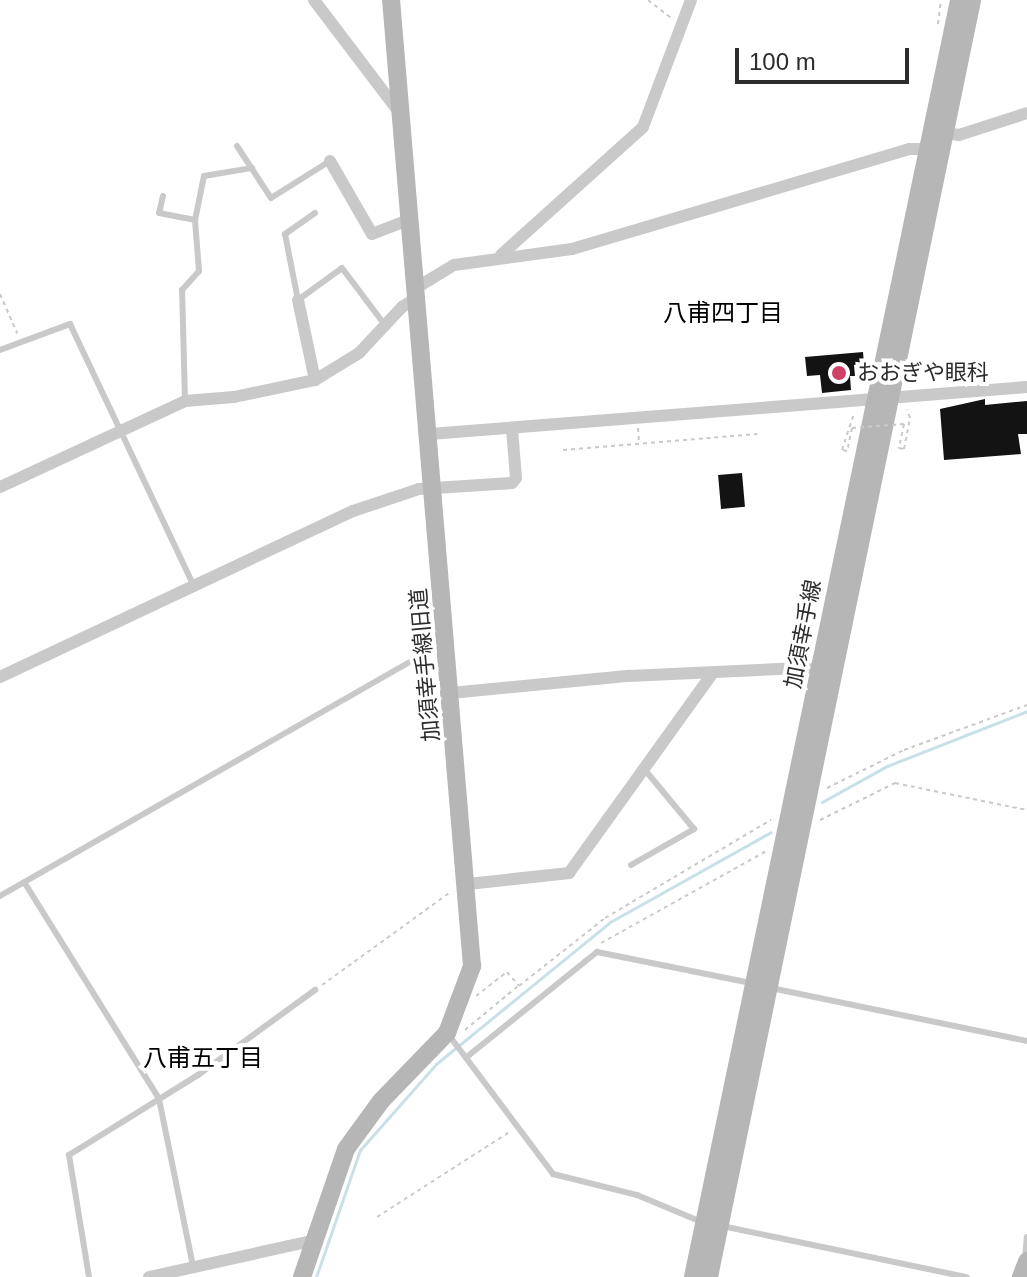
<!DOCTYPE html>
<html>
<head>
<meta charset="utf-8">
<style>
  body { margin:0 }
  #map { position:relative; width:1027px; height:1277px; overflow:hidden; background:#fff; font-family:Arial,"Noto Sans JP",sans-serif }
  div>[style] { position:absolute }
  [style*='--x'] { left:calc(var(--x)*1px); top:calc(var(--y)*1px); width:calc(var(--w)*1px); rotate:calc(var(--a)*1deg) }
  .stream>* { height:3px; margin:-1.5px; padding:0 1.5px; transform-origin:1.5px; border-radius:1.5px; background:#c9e0e6 }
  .building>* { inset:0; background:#131313; transform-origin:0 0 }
  .path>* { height:2px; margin-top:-1px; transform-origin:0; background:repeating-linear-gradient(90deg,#c9c9c9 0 4px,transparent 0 8px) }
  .lane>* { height:6px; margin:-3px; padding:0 3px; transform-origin:3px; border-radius:3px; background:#c9c9c9 }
  .street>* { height:12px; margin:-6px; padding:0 6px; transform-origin:6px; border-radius:6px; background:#c9c9c9 }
  .secondary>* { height:18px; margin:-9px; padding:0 9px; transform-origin:9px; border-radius:9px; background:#b6b6b6 }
  .path-bridge>* { height:2px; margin-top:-1px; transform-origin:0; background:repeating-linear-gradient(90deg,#c9c9c9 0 4px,transparent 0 8px) }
  .dots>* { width:22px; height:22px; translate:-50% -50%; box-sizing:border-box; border:4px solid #fff; border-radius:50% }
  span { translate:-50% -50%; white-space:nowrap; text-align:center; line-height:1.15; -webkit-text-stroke:8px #fff; paint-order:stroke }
  .poi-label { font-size:22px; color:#2c2c2c }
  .left { translate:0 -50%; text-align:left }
  .street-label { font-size:22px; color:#2c2c2c }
  .neighbourhood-label { font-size:24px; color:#000 }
  .scale { position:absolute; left:735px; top:48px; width:174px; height:36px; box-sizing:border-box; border:4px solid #2c2c2c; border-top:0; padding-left:10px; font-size:24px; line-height:28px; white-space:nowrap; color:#2c2c2c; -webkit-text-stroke:6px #fff; paint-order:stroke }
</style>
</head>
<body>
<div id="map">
  <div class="stream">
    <i style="--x:822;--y:802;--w:74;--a:-29"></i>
    <i style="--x:887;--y:766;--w:150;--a:-21.4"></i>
    <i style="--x:316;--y:1277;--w:134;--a:-70.9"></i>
    <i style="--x:360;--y:1150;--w:115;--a:-48.5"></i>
    <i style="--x:436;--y:1064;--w:225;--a:-39.2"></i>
    <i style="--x:610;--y:922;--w:184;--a:-29.2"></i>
  </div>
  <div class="building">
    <i style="clip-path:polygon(863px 352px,864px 364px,854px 365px,855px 376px,850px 376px,851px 390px,822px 393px,820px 375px,807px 376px,805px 357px)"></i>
    <i style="clip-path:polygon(985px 399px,985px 405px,1027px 401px,1027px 434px,1018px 434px,1021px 454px,944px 460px,940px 409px)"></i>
    <i style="left:742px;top:473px;width:34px;height:24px;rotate:85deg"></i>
  </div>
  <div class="path">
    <i style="--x:648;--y:0;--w:31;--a:38"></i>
    <i style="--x:938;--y:24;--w:24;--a:-83"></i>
    <i style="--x:0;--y:294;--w:43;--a:66.4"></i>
    <i style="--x:904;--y:424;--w:25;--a:102"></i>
    <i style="--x:899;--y:448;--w:5;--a:11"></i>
    <i style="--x:904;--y:449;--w:32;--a:-79"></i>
    <i style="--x:910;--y:418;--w:9;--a:-108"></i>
    <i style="--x:638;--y:428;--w:14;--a:86"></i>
    <i style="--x:852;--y:428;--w:24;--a:102"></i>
    <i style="--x:847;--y:451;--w:5;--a:-169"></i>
    <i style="--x:842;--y:450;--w:38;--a:-72"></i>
    <i style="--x:563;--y:450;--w:195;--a:-4.7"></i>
    <i style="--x:827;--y:788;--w:86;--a:-26.3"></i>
    <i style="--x:904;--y:750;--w:131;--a:-20.1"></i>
    <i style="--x:820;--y:820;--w:84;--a:-26.3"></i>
    <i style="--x:895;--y:783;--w:135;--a:11.6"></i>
    <i style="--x:601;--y:943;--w:189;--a:-29.1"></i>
    <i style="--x:322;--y:985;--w:157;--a:-35.9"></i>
    <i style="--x:476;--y:996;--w:39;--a:-38"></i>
    <i style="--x:507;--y:972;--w:18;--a:49"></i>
    <i style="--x:519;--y:986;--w:110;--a:-38.3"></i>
    <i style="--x:605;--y:918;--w:193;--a:-30.6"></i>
    <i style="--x:465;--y:1030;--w:69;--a:-39.7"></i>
    <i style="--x:377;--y:1217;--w:159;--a:-32.7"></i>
  </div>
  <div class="lane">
    <i style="--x:237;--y:146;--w:62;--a:56.8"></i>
    <i style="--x:271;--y:198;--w:70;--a:-32.1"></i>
    <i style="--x:163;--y:196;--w:17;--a:103"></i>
    <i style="--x:159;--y:213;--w:37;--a:11"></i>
    <i style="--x:315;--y:213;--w:37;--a:145"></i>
    <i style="--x:285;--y:234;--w:67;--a:78.9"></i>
    <i style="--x:298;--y:300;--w:54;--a:-36"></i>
    <i style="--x:342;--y:268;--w:71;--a:53"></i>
    <i style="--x:0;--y:350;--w:75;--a:-20.4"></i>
    <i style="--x:70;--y:324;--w:290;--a:64.7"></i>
    <i style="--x:185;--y:401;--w:111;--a:-91.5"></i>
    <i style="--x:182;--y:290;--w:25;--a:-48"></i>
    <i style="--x:199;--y:271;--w:51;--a:-94.5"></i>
    <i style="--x:195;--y:220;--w:45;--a:-78.4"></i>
    <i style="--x:204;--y:176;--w:49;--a:-9.5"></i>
    <i style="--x:631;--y:865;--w:73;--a:-29.7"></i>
    <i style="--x:694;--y:829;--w:77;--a:-129.7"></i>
    <i style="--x:26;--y:885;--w:252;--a:58.1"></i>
    <i style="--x:159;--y:1099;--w:170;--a:78.5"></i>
    <i style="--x:0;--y:896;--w:508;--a:-29.74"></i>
    <i style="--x:771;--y:988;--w:261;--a:11.7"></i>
    <i style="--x:448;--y:1034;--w:175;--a:53.1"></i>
    <i style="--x:553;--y:1174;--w:87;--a:14"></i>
    <i style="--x:637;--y:1195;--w:70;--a:22.6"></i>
    <i style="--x:468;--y:1056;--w:166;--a:-38.9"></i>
    <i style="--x:597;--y:952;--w:157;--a:11.4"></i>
    <i style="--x:722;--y:1226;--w:250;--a:11.8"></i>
    <i style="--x:1025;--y:1258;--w:21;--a:-85"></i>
    <i style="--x:89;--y:1277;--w:124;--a:-99.3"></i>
    <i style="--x:69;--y:1155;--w:152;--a:-31.8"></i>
    <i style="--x:198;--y:1075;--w:145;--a:-36"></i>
  </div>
  <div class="street">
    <i style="--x:314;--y:0;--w:141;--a:52.8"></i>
    <i style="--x:946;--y:133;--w:13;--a:9"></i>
    <i style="--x:959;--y:135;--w:71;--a:-17.9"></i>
    <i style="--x:330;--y:161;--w:84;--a:60.1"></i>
    <i style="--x:372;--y:234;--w:42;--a:-21"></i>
    <i style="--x:501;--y:255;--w:191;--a:-42"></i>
    <i style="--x:643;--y:127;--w:136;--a:-69.3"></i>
    <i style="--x:416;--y:288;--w:44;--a:-31.2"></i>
    <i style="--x:454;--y:265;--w:119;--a:-7.7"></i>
    <i style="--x:572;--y:249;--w:352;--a:-16.5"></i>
    <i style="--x:909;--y:149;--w:20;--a:0"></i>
    <i style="--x:298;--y:300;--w:82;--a:78"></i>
    <i style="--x:430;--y:434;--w:599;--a:-4.5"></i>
    <i style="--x:0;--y:487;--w:204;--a:-24.9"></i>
    <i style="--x:185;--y:401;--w:49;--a:-4.7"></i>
    <i style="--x:234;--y:397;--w:83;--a:-11.9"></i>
    <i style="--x:315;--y:380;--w:52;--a:-31.5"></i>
    <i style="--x:359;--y:353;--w:63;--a:-46.9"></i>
    <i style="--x:402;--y:307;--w:17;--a:-31"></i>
    <i style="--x:0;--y:677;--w:390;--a:-25.2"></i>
    <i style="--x:353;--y:511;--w:70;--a:-18.4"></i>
    <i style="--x:419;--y:489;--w:93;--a:-3.7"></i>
    <i style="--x:512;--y:483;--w:6;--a:-51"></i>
    <i style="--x:516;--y:478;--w:50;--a:-94.6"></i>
    <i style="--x:451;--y:693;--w:179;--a:-5.5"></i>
    <i style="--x:629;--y:676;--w:193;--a:-2.7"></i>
    <i style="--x:468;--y:884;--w:102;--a:-6.2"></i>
    <i style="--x:569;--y:873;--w:245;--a:-54.3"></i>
    <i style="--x:149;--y:1277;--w:171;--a:-12.5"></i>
  </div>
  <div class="secondary">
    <i style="--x:302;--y:1277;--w:135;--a:-71"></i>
    <i style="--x:346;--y:1149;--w:59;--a:-53.9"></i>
    <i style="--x:381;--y:1101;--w:95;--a:-45.9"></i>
    <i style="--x:447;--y:1033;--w:72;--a:-69.5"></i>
    <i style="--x:472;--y:966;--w:969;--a:-94.79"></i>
    <i style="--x:693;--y:1277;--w:1304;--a:-78.23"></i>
    <i style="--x:709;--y:1277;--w:1304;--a:-78.36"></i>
    <i style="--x:1021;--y:1277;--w:17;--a:-69"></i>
  </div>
  <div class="path-bridge">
    <i style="--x:852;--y:428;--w:52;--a:-4.4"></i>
  </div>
  <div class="dots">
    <i style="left:839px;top:373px;background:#d04166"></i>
  </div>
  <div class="poi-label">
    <span class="left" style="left:857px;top:373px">おおぎや眼科</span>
  </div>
  <div class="street-label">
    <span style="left:803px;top:634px;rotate:-79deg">加須幸手線</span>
    <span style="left:425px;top:665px;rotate:-95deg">加須幸手線旧道</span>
  </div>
  <div class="neighbourhood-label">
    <span style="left:723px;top:313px">八甫四丁目</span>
    <span style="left:203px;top:1058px">八甫五丁目</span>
  </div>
  <div class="scale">100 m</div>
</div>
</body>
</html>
